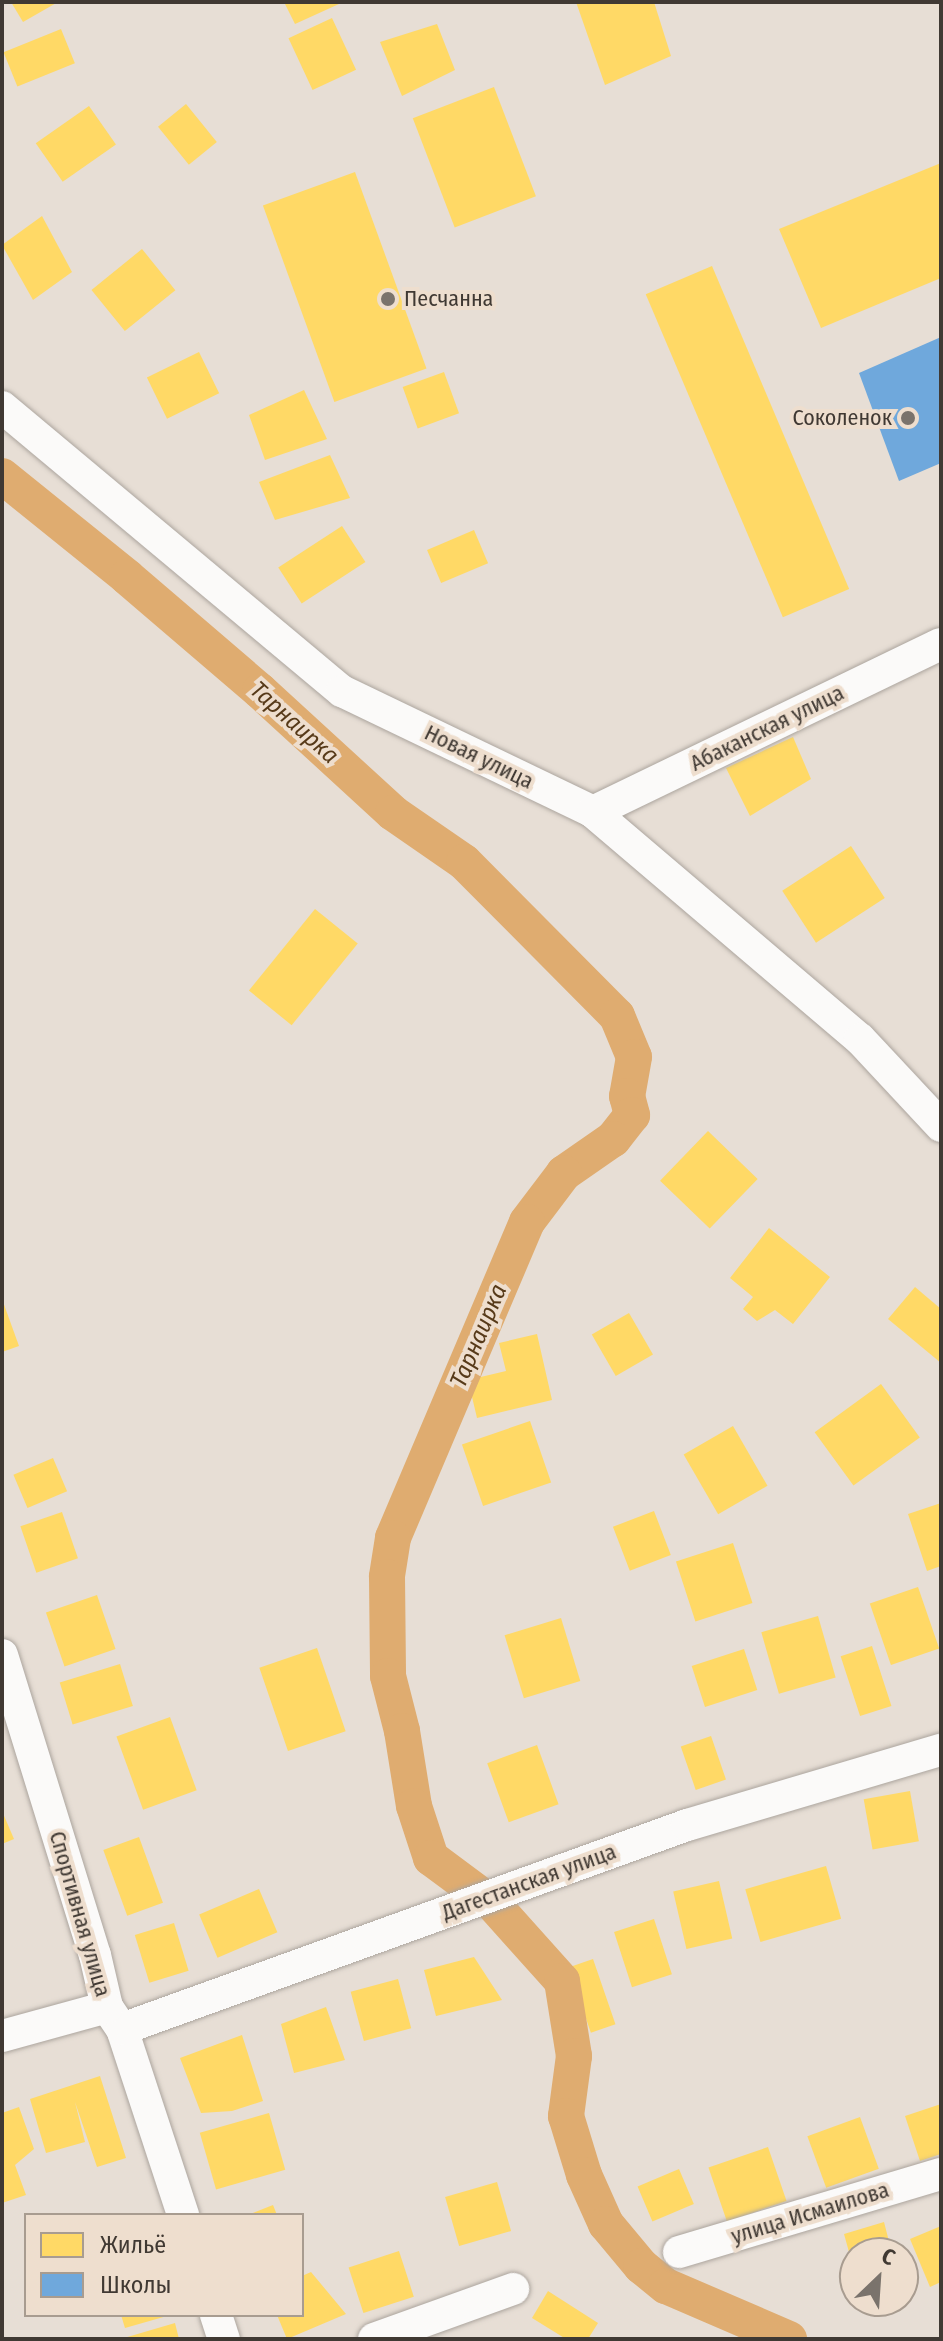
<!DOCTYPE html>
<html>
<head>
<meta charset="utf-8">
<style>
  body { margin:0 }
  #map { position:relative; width:943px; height:2341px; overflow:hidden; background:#e7ded5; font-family:"Fira Sans Condensed",sans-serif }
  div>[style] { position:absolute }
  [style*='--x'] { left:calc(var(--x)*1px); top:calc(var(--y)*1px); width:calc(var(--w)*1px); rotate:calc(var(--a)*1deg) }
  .homes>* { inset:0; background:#ffd966; transform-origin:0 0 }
  .schools>* { inset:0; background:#6fa8dc }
  .canal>* { height:36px; margin:-18px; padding:0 18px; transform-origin:18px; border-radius:18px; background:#dfac70 }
  .roads { filter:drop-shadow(0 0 2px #aca59e) drop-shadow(0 0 2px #aca59e) }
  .street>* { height:32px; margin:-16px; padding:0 16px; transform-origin:16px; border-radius:16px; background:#fbfaf9 }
  .dots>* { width:22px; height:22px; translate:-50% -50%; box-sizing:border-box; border:4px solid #eedece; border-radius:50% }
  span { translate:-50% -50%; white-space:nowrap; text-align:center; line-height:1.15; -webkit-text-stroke:8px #eedece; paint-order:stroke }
  .poi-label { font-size:22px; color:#403933 }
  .left { translate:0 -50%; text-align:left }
  .right { translate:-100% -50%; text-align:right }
  .street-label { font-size:22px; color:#403933 }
  .water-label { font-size:24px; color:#573a19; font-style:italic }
  .frame { position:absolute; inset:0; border:4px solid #403933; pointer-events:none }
  .legend { position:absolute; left:24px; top:2213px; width:280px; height:104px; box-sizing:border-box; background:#eedece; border:2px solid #a89c90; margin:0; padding:10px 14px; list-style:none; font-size:24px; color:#403933 }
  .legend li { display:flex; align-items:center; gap:16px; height:40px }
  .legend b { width:40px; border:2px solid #a89c90 }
  .north { position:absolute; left:839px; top:2237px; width:80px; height:80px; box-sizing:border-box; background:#eedece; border:2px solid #a89c90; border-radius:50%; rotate:25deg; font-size:22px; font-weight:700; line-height:32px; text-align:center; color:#403933 }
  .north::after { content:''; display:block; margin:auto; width:28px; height:36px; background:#7a736c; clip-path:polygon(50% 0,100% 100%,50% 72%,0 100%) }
</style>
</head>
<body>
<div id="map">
  <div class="homes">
    <i style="clip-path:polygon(11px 2px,58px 2px,23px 22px)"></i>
    <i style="clip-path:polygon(284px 2px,338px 2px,339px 4px,295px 24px)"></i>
    <i style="clip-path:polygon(576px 2px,654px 2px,671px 56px,605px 85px)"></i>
    <i style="left:332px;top:18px;width:57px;height:48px;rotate:65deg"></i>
    <i style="clip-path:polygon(437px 24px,455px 70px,402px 96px,380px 42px)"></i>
    <i style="left:61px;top:29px;width:37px;height:62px;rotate:68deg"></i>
    <i style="left:494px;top:87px;width:117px;height:87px;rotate:69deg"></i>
    <i style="left:186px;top:104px;width:49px;height:36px;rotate:51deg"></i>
    <i style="left:89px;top:106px;width:47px;height:65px;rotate:55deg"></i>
    <i style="clip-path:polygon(941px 163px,941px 278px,821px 328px,779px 229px)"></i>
    <i style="left:355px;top:172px;width:209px;height:98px;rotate:70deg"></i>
    <i style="clip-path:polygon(42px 216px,72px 272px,33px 300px,2px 245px)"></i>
    <i style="left:142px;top:249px;width:53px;height:65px;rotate:51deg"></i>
    <i style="left:712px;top:266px;width:351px;height:72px;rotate:67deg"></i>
    <i style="left:199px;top:352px;width:46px;height:58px;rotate:64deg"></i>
    <i style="left:444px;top:372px;width:44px;height:44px;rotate:70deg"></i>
    <i style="clip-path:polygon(304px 390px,327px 439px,265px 460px,249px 415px)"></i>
    <i style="clip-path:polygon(330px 455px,350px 498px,275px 520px,259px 482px)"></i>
    <i style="left:342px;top:526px;width:43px;height:76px;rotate:57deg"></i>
    <i style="left:474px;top:530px;width:36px;height:51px;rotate:67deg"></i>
    <i style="clip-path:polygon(793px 737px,811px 779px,750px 816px,726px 768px)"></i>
    <i style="left:851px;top:846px;width:62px;height:82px;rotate:57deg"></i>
    <i style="left:315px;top:909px;width:55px;height:105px;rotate:39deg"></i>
    <i style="left:708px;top:1131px;width:69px;height:69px;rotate:44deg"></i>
    <i style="clip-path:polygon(769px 1228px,830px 1277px,793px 1324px,775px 1310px,757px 1321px,743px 1309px,753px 1297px,730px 1278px)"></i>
    <i style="clip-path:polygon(915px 1287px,941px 1309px,941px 1363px,888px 1319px)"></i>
    <i style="clip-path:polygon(2px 1299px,19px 1346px,2px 1352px)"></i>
    <i style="left:629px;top:1313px;width:48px;height:43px;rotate:60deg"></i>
    <i style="clip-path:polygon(537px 1334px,552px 1400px,477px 1418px,468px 1380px,506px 1371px,499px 1343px)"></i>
    <i style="left:881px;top:1384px;width:66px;height:82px;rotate:54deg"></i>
    <i style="left:530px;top:1421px;width:65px;height:72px;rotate:71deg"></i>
    <i style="left:733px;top:1426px;width:69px;height:57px;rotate:60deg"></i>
    <i style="left:53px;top:1458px;width:36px;height:43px;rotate:67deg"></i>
    <i style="clip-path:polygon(941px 1503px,941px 1566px,927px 1571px,908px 1514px)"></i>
    <i style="left:654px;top:1511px;width:47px;height:44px;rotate:69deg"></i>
    <i style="left:62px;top:1512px;width:49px;height:44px;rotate:71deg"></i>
    <i style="left:733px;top:1543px;width:63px;height:60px;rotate:72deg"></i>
    <i style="left:918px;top:1587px;width:65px;height:51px;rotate:71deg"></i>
    <i style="left:97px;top:1595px;width:57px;height:54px;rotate:71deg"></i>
    <i style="left:818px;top:1616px;width:64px;height:59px;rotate:74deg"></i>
    <i style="left:561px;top:1618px;width:66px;height:59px;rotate:73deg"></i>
    <i style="left:872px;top:1646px;width:63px;height:33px;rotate:72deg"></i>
    <i style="left:317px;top:1648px;width:88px;height:61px;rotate:71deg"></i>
    <i style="left:744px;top:1649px;width:43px;height:55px;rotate:72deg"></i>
    <i style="left:120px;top:1664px;width:44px;height:63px;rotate:73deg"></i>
    <i style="left:170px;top:1717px;width:78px;height:57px;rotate:70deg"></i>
    <i style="left:711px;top:1736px;width:46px;height:32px;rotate:71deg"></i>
    <i style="left:537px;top:1745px;width:63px;height:53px;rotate:70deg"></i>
    <i style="left:910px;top:1791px;width:51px;height:47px;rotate:80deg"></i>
    <i style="clip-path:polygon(2px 1811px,14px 1839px,2px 1844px)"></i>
    <i style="left:139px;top:1837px;width:70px;height:38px;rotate:70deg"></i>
    <i style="left:826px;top:1866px;width:55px;height:84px;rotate:74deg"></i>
    <i style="left:719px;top:1881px;width:59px;height:47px;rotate:77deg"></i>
    <i style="left:259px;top:1889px;width:47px;height:65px;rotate:67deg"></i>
    <i style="left:654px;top:1919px;width:58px;height:42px;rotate:72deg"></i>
    <i style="left:174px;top:1923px;width:50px;height:41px;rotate:73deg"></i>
    <i style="clip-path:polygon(474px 1957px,502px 2000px,436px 2016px,424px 1970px)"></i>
    <i style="left:593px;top:1959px;width:69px;height:26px;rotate:71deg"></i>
    <i style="left:398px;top:1979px;width:51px;height:49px;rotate:75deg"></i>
    <i style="clip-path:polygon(326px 2007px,345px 2060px,294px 2073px,281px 2024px)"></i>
    <i style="clip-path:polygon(242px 2035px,263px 2101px,232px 2111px,201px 2113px,180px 2058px)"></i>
    <i style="clip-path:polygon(100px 2076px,126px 2158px,97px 2167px,75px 2102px,85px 2142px,46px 2153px,30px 2099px)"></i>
    <i style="clip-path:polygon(941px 2104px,941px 2154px,920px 2161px,905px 2116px)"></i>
    <i style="clip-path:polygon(19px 2107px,34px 2149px,15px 2165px,26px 2195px,2px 2203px,2px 2113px)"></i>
    <i style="left:269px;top:2113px;width:59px;height:72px;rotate:74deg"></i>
    <i style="left:860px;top:2117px;width:55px;height:56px;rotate:70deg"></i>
    <i style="left:768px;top:2147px;width:57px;height:63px;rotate:71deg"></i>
    <i style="left:679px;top:2169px;width:38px;height:45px;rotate:67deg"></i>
    <i style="left:497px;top:2182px;width:51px;height:54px;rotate:74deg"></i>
    <i style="clip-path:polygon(273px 2205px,277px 2215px,248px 2215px)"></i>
    <i style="clip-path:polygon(884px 2222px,892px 2253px,855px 2253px,854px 2270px,844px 2234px)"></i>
    <i style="clip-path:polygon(941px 2226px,941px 2282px,930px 2287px,910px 2239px)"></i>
    <i style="left:399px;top:2251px;width:48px;height:53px;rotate:72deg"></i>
    <i style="clip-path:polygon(311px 2272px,346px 2314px,287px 2339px,277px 2315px,302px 2315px,302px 2276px)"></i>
    <i style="clip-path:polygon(548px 2291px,598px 2323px,588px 2339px,566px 2339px,532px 2318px)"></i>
    <i style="clip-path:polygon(121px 2315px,167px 2315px,167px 2316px,125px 2328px)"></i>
    <i style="clip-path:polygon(175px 2323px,179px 2339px,124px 2339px,124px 2338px)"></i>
  </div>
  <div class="schools">
    <i style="clip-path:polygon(941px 337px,941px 463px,899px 481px,859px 373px)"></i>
  </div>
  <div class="canal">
    <i style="--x:2;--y:476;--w:161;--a:38.9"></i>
    <i style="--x:127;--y:577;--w:175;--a:40.6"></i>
    <i style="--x:260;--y:691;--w:180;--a:42.5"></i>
    <i style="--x:393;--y:813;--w:86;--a:34.6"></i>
    <i style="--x:464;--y:862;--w:217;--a:45.2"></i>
    <i style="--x:617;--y:1016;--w:44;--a:67.5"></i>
    <i style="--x:634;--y:1057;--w:40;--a:100"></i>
    <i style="--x:627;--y:1096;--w:20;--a:75"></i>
    <i style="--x:632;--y:1115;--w:31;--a:128"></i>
    <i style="--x:613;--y:1139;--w:60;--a:145.2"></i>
    <i style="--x:564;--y:1173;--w:61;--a:127.1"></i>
    <i style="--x:527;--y:1222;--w:343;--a:113"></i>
    <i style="--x:393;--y:1538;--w:39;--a:99"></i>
    <i style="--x:387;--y:1577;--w:99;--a:89.4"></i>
    <i style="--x:388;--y:1676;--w:57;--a:75.7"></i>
    <i style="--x:402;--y:1731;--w:76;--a:80.9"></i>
    <i style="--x:414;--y:1806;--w:55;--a:71.9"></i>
    <i style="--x:431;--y:1858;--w:77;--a:36.6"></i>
    <i style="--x:493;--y:1904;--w:103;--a:48.1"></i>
    <i style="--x:562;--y:1981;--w:76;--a:80.9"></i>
    <i style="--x:574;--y:2056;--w:61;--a:97.6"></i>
    <i style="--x:566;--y:2116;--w:62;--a:73"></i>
    <i style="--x:584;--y:2175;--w:54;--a:65.8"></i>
    <i style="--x:606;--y:2224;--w:55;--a:50.2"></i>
    <i style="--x:641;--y:2266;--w:32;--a:39"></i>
    <i style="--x:666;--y:2286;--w:134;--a:23.3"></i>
  </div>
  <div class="roads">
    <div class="street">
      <i style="--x:2;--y:407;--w:443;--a:39.9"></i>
      <i style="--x:342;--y:691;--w:279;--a:25.7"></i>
      <i style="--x:593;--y:812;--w:350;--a:40.4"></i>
      <i style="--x:860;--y:1039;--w:119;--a:47"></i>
      <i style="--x:593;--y:812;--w:386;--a:-25.8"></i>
      <i style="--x:2;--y:1655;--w:314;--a:72.8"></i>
      <i style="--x:95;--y:1955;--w:53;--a:77"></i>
      <i style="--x:107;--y:2007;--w:27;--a:56"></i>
      <i style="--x:122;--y:2029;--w:196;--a:71.8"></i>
      <i style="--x:122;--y:2029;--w:601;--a:-19.85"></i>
      <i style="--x:687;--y:1825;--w:265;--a:-16.5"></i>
      <i style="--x:2;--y:2036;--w:109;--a:-15.4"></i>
      <i style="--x:679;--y:2252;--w:273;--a:-16.6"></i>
      <i style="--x:216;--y:2315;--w:25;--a:72"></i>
      <i style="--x:374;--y:2339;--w:148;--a:-19.8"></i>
    </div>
  </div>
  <div class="dots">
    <i style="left:388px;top:299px;background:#7a736c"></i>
    <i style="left:908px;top:418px;background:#7a736c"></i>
  </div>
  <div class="poi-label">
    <span class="left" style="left:404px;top:299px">Песчанна</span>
    <span class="right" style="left:892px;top:418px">Соколенок</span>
  </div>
  <div class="street-label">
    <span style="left:767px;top:728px;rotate:-26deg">Абаканская улица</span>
    <span style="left:479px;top:757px;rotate:26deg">Новая улица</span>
    <span style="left:529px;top:1882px;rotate:-20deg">Дагестанская улица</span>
    <span style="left:80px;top:1914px;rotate:74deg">Спортивная улица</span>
    <span style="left:810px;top:2213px;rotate:-17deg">улица Исмаилова</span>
  </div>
  <div class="water-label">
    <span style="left:294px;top:723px;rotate:42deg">Тарнаирка</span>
    <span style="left:479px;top:1336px;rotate:-67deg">Тарнаирка</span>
  </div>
  <div class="frame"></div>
  <ul class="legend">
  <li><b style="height:22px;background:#ffd966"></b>Жильё</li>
  <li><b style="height:22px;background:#6fa8dc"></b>Школы</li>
  </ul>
  <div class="north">С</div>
</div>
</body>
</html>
